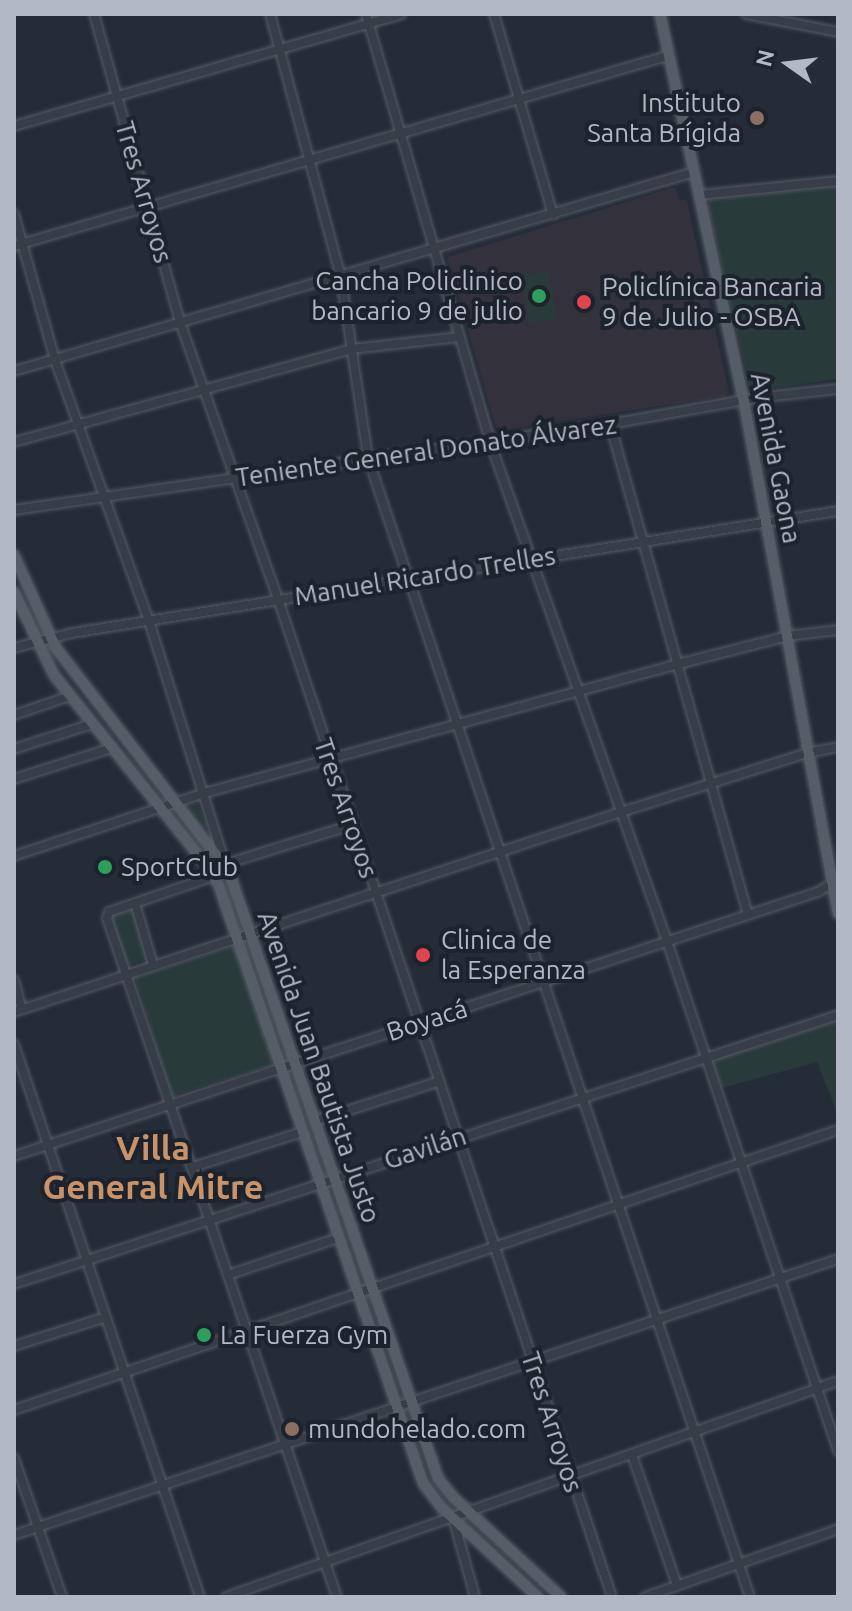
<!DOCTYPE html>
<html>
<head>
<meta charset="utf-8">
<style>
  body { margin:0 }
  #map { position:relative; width:852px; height:1611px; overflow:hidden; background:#242c37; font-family:Ubuntu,sans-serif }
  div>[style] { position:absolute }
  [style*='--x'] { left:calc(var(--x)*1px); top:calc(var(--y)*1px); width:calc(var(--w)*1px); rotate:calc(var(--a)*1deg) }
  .medical>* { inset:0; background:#33313c }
  .green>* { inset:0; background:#283a3a; transform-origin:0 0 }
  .roads { filter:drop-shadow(0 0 2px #555b65) drop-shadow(0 0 2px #555b65) }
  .minor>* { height:8px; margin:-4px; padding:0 4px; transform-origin:4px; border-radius:4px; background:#373e48 }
  .major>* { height:10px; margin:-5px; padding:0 5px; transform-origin:5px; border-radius:5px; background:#555d67 }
  .dots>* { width:22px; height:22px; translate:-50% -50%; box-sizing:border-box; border:4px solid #1c232c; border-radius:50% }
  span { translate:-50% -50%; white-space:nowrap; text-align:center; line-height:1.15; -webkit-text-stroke:8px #1c232c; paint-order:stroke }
  .poi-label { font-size:26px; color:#b2b8c4 }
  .right { translate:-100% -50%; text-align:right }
  .left { translate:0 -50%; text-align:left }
  .street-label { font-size:26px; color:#b2b8c4 }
  .district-label { font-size:34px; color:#c89369; font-weight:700 }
  .frame { position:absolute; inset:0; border:16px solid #b2b8c4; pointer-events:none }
  .north { position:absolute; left:748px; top:24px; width:80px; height:80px; -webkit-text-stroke:6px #1c232c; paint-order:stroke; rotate:284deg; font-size:22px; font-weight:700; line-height:32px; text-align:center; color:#b2b8c4 }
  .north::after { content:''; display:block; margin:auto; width:28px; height:36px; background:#b2b8c4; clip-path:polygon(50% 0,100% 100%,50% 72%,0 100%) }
</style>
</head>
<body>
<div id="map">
  <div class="medical">
    <i style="clip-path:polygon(675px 187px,679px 199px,687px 201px,729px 392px,726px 396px,501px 430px,496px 427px,447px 257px)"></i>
  </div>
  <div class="green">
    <i style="clip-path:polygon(838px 186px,838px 379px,753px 391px,749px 385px,708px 206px,711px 197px)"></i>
    <i style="left:549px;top:270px;width:49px;height:28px;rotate:81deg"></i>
    <i style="clip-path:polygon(197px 803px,208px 826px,202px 829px,188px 812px,189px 805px)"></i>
    <i style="left:136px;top:904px;width:56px;height:31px;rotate:72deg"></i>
    <i style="clip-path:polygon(234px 946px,273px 1060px,271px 1065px,172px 1096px,135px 978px)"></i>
    <i style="clip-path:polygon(838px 1020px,838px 1115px,817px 1062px,722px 1088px,714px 1064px,719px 1058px)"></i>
  </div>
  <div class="roads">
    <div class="minor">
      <i style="--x:94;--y:14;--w:323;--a:74.4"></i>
      <i style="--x:181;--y:325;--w:291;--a:70.5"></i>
      <i style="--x:278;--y:599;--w:1052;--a:71.5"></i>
      <i style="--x:270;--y:14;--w:272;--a:74.9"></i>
      <i style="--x:341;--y:277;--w:183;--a:81.5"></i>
      <i style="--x:368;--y:458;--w:1201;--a:71.46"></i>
      <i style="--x:366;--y:14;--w:446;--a:73.8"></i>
      <i style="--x:490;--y:442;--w:529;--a:70.47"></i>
      <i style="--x:667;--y:941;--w:538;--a:71.46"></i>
      <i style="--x:494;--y:14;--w:209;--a:73.6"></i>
      <i style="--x:746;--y:14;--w:94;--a:11.1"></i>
      <i style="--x:14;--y:126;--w:403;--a:-16.1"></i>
      <i style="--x:699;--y:195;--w:140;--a:-5.8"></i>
      <i style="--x:14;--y:214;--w:152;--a:74.3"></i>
      <i style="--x:55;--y:360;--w:277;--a:70.2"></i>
      <i style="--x:149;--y:621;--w:255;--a:72.6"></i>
      <i style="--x:225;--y:864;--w:133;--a:-17.1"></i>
      <i style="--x:14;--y:246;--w:683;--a:-16.23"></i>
      <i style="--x:14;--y:371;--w:709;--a:-16.31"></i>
      <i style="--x:610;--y:424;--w:510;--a:74.3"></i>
      <i style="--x:14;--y:442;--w:350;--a:-15.4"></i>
      <i style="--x:351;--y:349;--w:109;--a:-6.3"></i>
      <i style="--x:14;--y:510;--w:602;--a:-8.21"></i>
      <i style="--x:610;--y:424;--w:148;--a:-10.1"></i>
      <i style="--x:756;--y:398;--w:82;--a:-6.3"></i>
      <i style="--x:14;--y:648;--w:60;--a:-14.5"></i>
      <i style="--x:72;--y:633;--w:776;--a:-9.05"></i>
      <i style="--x:14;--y:715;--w:59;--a:-18.7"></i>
      <i style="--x:14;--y:749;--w:82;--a:-17.8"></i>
      <i style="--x:14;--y:779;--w:102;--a:-17.7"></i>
      <i style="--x:14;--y:856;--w:200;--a:-18.3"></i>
      <i style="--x:204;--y:793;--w:491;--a:-15.2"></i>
      <i style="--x:678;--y:664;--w:114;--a:-14.3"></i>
      <i style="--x:788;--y:636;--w:50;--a:-6.8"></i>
      <i style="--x:214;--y:876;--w:111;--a:161.1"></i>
      <i style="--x:109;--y:912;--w:6;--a:108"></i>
      <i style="--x:107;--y:918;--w:717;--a:71.29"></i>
      <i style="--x:135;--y:903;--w:65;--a:73.8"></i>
      <i style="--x:14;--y:980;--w:30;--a:75"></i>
      <i style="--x:14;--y:1012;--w:639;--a:-18.24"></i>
      <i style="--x:621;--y:812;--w:195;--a:-17.6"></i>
      <i style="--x:807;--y:753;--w:32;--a:-11"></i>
      <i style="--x:14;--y:1044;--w:583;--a:71.41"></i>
      <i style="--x:315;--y:1121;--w:131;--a:-17.7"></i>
      <i style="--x:14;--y:1156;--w:846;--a:-18.18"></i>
      <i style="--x:818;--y:892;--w:24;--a:-33"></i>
      <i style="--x:193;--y:1167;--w:114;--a:-17.8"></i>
      <i style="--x:228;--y:1275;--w:116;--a:-18.6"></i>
      <i style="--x:14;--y:1284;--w:867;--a:-18.08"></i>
      <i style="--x:14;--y:1346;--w:96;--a:-17.5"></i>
      <i style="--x:14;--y:1410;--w:870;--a:-18.77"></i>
      <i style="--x:632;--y:1455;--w:138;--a:70.9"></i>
      <i style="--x:14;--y:1458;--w:147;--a:70.9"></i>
      <i style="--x:453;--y:1518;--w:82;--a:74.4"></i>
      <i style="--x:14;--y:1535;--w:869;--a:-18.52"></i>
      <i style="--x:226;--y:1597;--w:649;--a:-19.44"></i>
      <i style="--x:645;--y:1597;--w:205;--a:-19.4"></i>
    </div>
    <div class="major">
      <i style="--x:660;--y:14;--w:397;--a:77.8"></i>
      <i style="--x:744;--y:402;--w:520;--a:79.58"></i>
      <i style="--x:14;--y:555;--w:102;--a:65.7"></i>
      <i style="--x:56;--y:648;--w:283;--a:52.3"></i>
      <i style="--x:229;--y:872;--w:641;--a:70.97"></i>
      <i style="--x:438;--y:1478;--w:24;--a:52"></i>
      <i style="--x:453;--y:1497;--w:147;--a:42.8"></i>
      <i style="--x:14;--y:592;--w:92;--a:64.3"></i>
      <i style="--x:54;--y:675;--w:251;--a:51.3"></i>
      <i style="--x:211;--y:871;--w:17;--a:62"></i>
      <i style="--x:219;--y:886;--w:631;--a:71.13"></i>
      <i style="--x:423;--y:1483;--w:30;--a:53"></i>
      <i style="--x:441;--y:1507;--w:132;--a:42.9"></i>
    </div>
  </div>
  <div class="dots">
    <i style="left:757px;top:118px;background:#8d6e63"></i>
    <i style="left:539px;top:296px;background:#2e9e5b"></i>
    <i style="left:584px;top:302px;background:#e0444e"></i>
    <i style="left:105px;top:867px;background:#2e9e5b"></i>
    <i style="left:423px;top:955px;background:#e0444e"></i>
    <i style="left:204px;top:1335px;background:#2e9e5b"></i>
    <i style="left:292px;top:1429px;background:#8d6e63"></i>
  </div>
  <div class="poi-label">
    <span class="right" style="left:741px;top:118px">Instituto<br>Santa Brígida</span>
    <span class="right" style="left:523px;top:296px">Cancha Policlinico<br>bancario 9 de julio</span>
    <span class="left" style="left:602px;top:302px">Policlínica Bancaria<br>9 de Julio - OSBA</span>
    <span class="left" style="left:121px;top:867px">SportClub</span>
    <span class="left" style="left:441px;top:955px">Clinica de<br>la Esperanza</span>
    <span class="left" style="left:220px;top:1335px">La Fuerza Gym</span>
    <span class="left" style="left:308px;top:1429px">mundohelado.com</span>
  </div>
  <div class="street-label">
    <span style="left:144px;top:192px;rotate:74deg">Tres Arroyos</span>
    <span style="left:426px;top:451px;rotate:-8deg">Teniente General Donato Álvarez</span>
    <span style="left:776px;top:458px;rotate:79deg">Avenida Gaona</span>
    <span style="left:425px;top:576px;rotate:-9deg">Manuel Ricardo Trelles</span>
    <span style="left:346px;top:808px;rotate:71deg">Tres Arroyos</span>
    <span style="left:427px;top:1020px;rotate:-18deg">Boyacá</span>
    <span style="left:319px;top:1067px;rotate:71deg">Avenida Juan Bautista Justo</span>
    <span style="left:425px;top:1148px;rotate:-18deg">Gavilán</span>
    <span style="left:552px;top:1422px;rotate:72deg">Tres Arroyos</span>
  </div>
  <div class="district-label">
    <span style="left:153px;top:1167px">Villa<br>General Mitre</span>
  </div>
  <div class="frame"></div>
  <div class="north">N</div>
</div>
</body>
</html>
